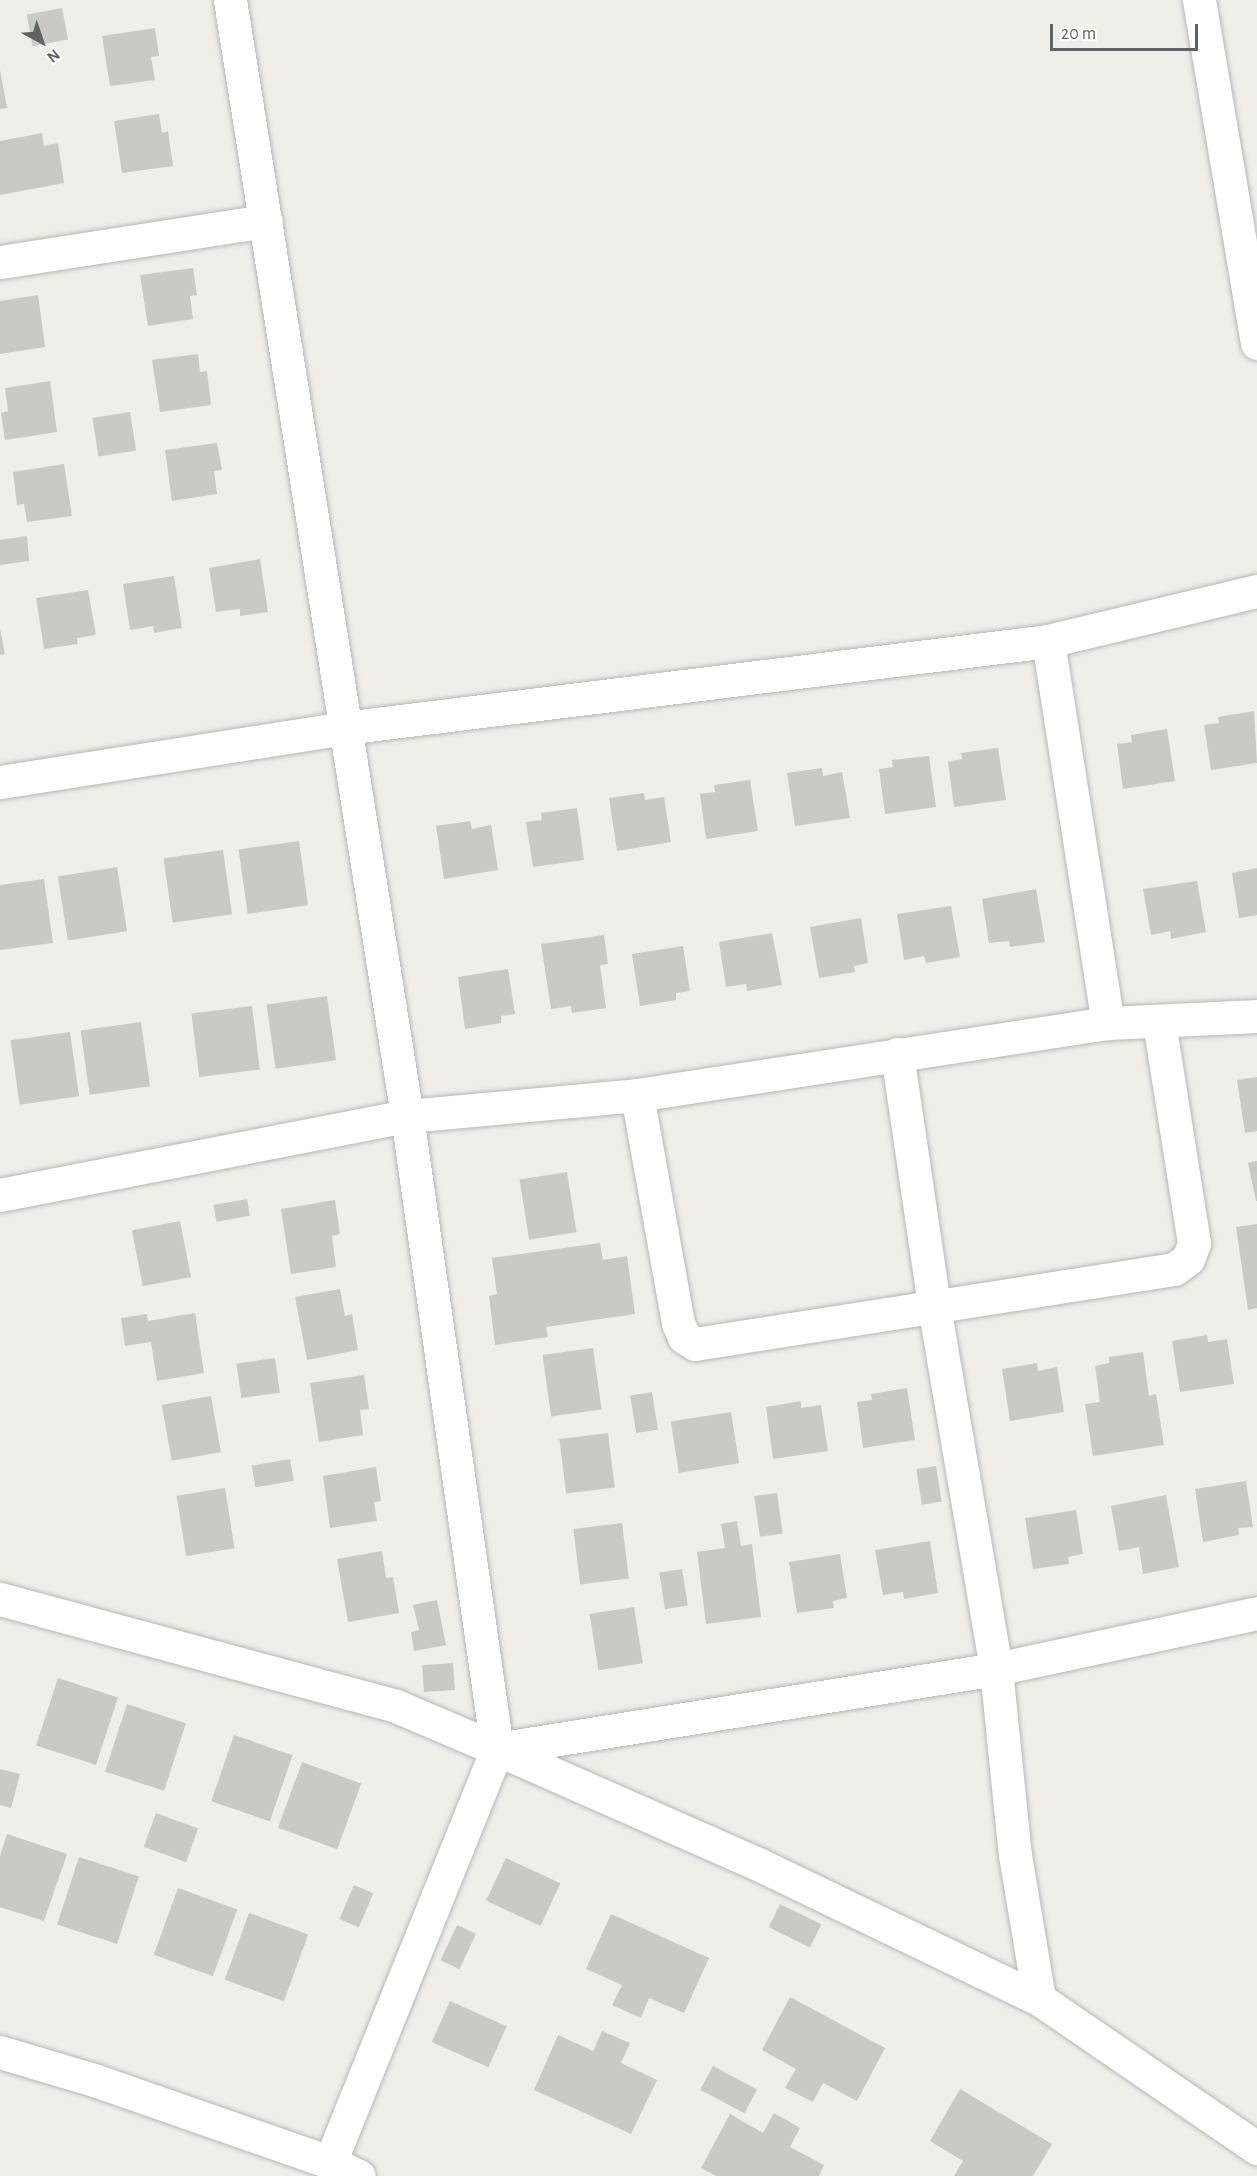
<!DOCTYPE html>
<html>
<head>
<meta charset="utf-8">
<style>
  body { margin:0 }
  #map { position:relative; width:1257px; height:2176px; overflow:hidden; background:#f0eee8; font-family:"Alegreya Sans",sans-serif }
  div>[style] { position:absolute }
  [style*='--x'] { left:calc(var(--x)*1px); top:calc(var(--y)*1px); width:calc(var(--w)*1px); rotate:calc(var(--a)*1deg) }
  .building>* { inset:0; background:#ccc9c4; transform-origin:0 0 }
  .roads { filter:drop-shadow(0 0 2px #b5b8bb) drop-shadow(0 0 2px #b5b8bb) }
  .street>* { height:33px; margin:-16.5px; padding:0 16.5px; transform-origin:16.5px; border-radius:16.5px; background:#fff }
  span { translate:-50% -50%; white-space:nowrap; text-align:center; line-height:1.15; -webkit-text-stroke:5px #fff; paint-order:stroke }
  .north { position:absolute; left:12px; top:12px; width:60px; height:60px; -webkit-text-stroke:4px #fff; paint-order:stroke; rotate:140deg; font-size:16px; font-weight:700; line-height:24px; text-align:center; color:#5f6367 }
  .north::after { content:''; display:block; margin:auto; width:21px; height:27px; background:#5f6367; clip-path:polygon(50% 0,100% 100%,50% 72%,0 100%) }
  .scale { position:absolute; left:1050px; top:24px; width:148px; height:27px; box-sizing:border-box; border:3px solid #5f6367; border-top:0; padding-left:8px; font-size:18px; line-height:21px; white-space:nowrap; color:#5f6367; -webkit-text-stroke:4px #fff; paint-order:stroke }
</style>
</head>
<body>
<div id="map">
  <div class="building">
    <i style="left:62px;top:8px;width:32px;height:36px;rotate:79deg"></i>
    <i style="clip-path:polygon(155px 28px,159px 56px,151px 57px,155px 80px,110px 86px,102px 36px)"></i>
    <i style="clip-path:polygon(0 70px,7px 108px,0 109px)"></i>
    <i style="clip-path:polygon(159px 114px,162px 133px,168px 131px,173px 166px,122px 173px,114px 121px)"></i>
    <i style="clip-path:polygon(42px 133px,44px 146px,58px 143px,64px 183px,0 195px,0 141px)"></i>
    <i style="clip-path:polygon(193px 268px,197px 295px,190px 296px,193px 319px,148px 326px,140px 275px)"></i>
    <i style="clip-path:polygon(38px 295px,45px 347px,0 354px,0 301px)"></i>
    <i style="clip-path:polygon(198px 354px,200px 372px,207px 371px,211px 405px,160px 412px,152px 360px)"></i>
    <i style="clip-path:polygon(50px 381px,57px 432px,5px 440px,1px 413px,8px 411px,5px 388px)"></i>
    <i style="left:130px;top:412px;width:39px;height:38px;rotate:81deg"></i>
    <i style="clip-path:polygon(217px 443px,222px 470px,214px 471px,217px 494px,172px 501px,165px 450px)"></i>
    <i style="clip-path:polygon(64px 464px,72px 516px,27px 522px,24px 504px,17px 505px,13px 472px)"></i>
    <i style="clip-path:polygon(27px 536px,29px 561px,0 565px,0 540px)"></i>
    <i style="clip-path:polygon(260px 559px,268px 612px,240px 616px,240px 609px,216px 612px,209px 568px)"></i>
    <i style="clip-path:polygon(174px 576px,182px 628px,154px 633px,153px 626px,130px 630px,123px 584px)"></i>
    <i style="clip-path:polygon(88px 590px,96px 635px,77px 638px,78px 644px,44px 649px,36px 598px)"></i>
    <i style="clip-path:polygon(0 629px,5px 654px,0 655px)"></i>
    <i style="clip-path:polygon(1254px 711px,1257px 763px,1211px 770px,1204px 725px,1219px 723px,1218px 717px)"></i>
    <i style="clip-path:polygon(1167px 729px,1175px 781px,1123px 789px,1117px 744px,1132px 742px,1131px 735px)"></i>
    <i style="clip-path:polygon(998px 748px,1006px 800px,954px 807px,948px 762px,962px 759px,961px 753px)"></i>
    <i style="clip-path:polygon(929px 756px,936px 807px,885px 814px,879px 769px,893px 767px,892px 760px)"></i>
    <i style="clip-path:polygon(822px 768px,823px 776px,842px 772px,850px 818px,795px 826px,787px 773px)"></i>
    <i style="clip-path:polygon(750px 780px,758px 831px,706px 839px,700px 794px,715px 792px,714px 785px)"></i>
    <i style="clip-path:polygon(644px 793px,645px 800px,664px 797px,671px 842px,617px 851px,609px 798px)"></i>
    <i style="clip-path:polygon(577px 808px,584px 860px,533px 867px,526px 822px,542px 820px,541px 813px)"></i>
    <i style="clip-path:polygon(470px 821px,472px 829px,491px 825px,498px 870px,444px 879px,436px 826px)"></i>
    <i style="left:299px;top:841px;width:65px;height:61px;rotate:82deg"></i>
    <i style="left:223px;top:850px;width:65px;height:60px;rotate:82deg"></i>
    <i style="left:117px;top:867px;width:65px;height:60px;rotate:81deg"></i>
    <i style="clip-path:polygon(1257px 868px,1257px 915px,1239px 918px,1232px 873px)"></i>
    <i style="clip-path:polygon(44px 879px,53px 943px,0 950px,0 885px)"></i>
    <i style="clip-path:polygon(1197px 881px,1206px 932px,1171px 939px,1170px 931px,1151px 935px,1143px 889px)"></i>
    <i style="clip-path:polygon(1036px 889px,1045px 942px,1010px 947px,1009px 941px,989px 943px,982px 899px)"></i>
    <i style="clip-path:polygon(951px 906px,960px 957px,926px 963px,924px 956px,904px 960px,897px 914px)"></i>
    <i style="clip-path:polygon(861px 918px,868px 963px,854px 966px,855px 972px,819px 978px,810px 927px)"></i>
    <i style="clip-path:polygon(772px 933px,782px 985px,747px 991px,746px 984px,726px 987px,719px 942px)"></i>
    <i style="clip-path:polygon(604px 935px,608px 964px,600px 965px,606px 1008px,572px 1013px,571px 1006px,551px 1009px,541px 944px)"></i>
    <i style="clip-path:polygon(683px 946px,690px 991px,676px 993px,676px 1000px,640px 1006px,632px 954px)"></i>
    <i style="clip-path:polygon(508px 969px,515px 1014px,501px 1016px,501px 1023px,465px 1029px,458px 977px)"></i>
    <i style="left:327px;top:996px;width:65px;height:61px;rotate:82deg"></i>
    <i style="left:252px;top:1006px;width:64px;height:61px;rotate:83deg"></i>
    <i style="left:141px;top:1022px;width:65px;height:61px;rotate:82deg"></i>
    <i style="left:70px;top:1032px;width:65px;height:60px;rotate:82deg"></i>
    <i style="clip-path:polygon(1257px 1077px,1257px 1131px,1245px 1133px,1237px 1080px)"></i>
    <i style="clip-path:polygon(1257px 1161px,1257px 1201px,1256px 1201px,1248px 1163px)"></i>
    <i style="left:567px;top:1172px;width:61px;height:48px;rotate:81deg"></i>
    <i style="left:247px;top:1199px;width:17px;height:34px;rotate:80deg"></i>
    <i style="clip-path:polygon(335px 1200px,340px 1234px,332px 1236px,336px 1267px,291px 1274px,281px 1209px)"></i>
    <i style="left:180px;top:1221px;width:57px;height:49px;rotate:79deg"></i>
    <i style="clip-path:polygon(1257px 1224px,1257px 1308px,1248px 1310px,1236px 1227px)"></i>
    <i style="clip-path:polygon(600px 1243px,603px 1260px,627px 1256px,635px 1314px,546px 1327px,548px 1337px,495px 1345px,489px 1296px,497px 1294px,492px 1258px)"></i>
    <i style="clip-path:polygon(340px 1289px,345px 1316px,352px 1314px,358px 1350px,307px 1360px,295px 1297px)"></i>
    <i style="clip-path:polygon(195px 1313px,204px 1373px,157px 1381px,151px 1342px,125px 1346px,121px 1318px,147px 1314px,148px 1321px)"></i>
    <i style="clip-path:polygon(1207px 1335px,1208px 1342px,1227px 1339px,1234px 1384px,1180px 1392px,1172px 1341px)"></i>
    <i style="left:593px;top:1348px;width:62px;height:51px;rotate:82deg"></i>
    <i style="clip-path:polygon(1143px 1352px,1149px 1396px,1156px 1394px,1164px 1445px,1093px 1456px,1085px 1404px,1100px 1402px,1095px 1366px,1109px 1363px,1109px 1357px)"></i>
    <i style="left:275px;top:1358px;width:35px;height:39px;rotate:82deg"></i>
    <i style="clip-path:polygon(1037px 1363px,1038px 1371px,1057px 1367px,1064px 1412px,1010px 1421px,1002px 1369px)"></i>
    <i style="clip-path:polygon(364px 1375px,369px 1409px,360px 1410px,363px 1435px,319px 1442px,310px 1383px)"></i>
    <i style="clip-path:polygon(907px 1388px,915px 1440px,863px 1448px,857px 1402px,872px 1400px,871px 1394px)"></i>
    <i style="left:652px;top:1392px;width:38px;height:22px;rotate:81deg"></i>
    <i style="left:211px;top:1396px;width:57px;height:50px;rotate:80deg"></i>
    <i style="clip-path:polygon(801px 1401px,801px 1408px,821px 1405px,828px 1451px,773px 1459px,766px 1407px)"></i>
    <i style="left:731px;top:1412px;width:52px;height:61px;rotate:81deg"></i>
    <i style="left:608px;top:1433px;width:55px;height:49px;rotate:83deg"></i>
    <i style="left:290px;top:1459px;width:22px;height:39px;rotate:80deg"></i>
    <i style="left:936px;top:1466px;width:36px;height:20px;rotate:81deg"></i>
    <i style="clip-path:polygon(376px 1467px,381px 1501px,374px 1502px,377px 1521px,330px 1528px,323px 1476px)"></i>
    <i style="clip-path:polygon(1246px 1481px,1253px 1527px,1238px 1528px,1239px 1535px,1203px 1542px,1195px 1489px)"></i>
    <i style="left:225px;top:1488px;width:61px;height:49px;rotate:81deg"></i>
    <i style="left:777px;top:1493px;width:41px;height:23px;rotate:82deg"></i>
    <i style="clip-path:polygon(1166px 1495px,1179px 1567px,1143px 1574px,1139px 1547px,1119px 1551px,1111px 1506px)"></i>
    <i style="clip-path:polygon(1076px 1510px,1083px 1554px,1068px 1557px,1069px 1564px,1033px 1569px,1025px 1518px)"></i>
    <i style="clip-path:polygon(737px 1521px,741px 1546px,752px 1544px,761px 1617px,706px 1624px,697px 1552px,725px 1548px,721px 1524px)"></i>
    <i style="left:622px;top:1523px;width:56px;height:49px;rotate:83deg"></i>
    <i style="clip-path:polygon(930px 1541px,938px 1593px,904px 1599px,903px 1592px,883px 1595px,875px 1550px)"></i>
    <i style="clip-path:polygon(382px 1551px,386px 1578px,393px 1577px,399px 1613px,348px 1622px,337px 1559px)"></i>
    <i style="clip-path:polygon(840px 1554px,847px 1598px,833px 1601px,834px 1608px,797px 1613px,789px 1562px)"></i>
    <i style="left:682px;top:1569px;width:37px;height:23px;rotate:81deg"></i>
    <i style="clip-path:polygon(437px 1600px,446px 1645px,414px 1651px,411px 1632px,419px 1630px,413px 1605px)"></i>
    <i style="left:634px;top:1607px;width:57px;height:45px;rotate:81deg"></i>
    <i style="left:453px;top:1663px;width:27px;height:31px;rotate:86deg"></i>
    <i style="left:58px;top:1678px;width:63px;height:71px;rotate:18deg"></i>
    <i style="left:127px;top:1704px;width:62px;height:71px;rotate:18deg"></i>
    <i style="left:234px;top:1735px;width:62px;height:70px;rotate:19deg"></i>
    <i style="left:302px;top:1762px;width:63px;height:70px;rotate:20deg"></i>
    <i style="clip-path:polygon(0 1769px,20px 1774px,11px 1808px,0 1805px)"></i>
    <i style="left:156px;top:1813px;width:45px;height:36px;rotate:20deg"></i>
    <i style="clip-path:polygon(7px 1834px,67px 1854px,44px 1921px,0 1907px,0 1856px)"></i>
    <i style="left:79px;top:1857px;width:63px;height:71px;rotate:18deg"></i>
    <i style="left:506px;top:1858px;width:60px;height:47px;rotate:25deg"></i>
    <i style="left:354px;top:1885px;width:21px;height:37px;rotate:23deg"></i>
    <i style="left:178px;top:1888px;width:63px;height:71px;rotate:20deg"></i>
    <i style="left:780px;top:1904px;width:46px;height:26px;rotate:26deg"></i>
    <i style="left:249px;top:1913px;width:63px;height:71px;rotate:20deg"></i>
    <i style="clip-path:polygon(611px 1914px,709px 1958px,684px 2013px,649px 1998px,641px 2018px,612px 2005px,622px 1985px,586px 1969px)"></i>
    <i style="left:457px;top:1925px;width:21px;height:39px;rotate:25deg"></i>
    <i style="clip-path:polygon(790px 1997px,885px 2048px,857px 2101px,823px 2083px,813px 2102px,785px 2088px,796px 2069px,762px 2050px)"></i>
    <i style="left:450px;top:2001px;width:62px;height:45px;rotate:24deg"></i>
    <i style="clip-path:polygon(602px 2031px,630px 2043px,621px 2063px,657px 2080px,631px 2134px,534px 2090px,558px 2035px,593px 2051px)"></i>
    <i style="left:713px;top:2066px;width:50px;height:27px;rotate:28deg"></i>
    <i style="clip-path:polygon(960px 2089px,1052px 2144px,1033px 2176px,954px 2176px,963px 2161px,930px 2141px)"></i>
    <i style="clip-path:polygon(774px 2113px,800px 2128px,790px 2147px,824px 2165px,819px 2176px,716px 2176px,701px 2168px,730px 2114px,763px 2133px)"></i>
  </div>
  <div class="roads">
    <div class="street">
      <i style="--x:230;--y:0;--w:1130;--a:80.99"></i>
      <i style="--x:407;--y:1116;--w:639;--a:81.91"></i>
      <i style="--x:497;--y:1749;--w:445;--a:112"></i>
      <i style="--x:1199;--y:0;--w:348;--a:80.4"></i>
      <i style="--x:0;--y:262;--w:269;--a:-8.8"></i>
      <i style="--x:1048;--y:641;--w:387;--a:81.1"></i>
      <i style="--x:0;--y:782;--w:348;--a:-8.9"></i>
      <i style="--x:344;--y:728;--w:709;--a:-7.04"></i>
      <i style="--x:1048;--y:641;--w:215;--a:-13.5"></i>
      <i style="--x:897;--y:1054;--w:255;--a:81.6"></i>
      <i style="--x:934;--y:1306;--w:368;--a:80.3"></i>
      <i style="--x:996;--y:1669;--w:187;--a:84.2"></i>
      <i style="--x:1015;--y:1855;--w:146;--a:80.5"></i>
      <i style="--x:637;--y:1095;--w:232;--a:79.8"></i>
      <i style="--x:678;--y:1323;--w:15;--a:67"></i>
      <i style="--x:684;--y:1337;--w:13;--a:32"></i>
      <i style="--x:695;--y:1344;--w:485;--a:-8.9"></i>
      <i style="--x:1174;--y:1269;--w:17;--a:-36"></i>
      <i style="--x:1188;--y:1259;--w:17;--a:-69"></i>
      <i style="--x:1194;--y:1243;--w:223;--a:-99"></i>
      <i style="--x:0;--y:1195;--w:415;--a:-11"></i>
      <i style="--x:407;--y:1116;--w:231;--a:-5.2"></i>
      <i style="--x:637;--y:1095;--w:476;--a:-8.7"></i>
      <i style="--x:1108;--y:1023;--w:149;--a:-2.7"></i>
      <i style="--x:0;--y:1599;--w:410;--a:15.1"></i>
      <i style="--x:396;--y:1706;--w:110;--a:23.1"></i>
      <i style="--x:497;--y:1749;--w:285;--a:23.8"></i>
      <i style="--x:758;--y:1864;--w:312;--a:25.7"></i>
      <i style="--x:1039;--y:1999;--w:264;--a:34.4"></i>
      <i style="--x:497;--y:1749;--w:505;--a:-9.11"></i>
      <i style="--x:996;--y:1669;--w:267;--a:-12.1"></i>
      <i style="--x:0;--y:2052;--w:98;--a:16.6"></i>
      <i style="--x:94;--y:2080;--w:250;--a:19.2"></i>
      <i style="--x:330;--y:2162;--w:32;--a:26"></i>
    </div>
  </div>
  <div class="north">N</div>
  <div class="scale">20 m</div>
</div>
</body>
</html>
